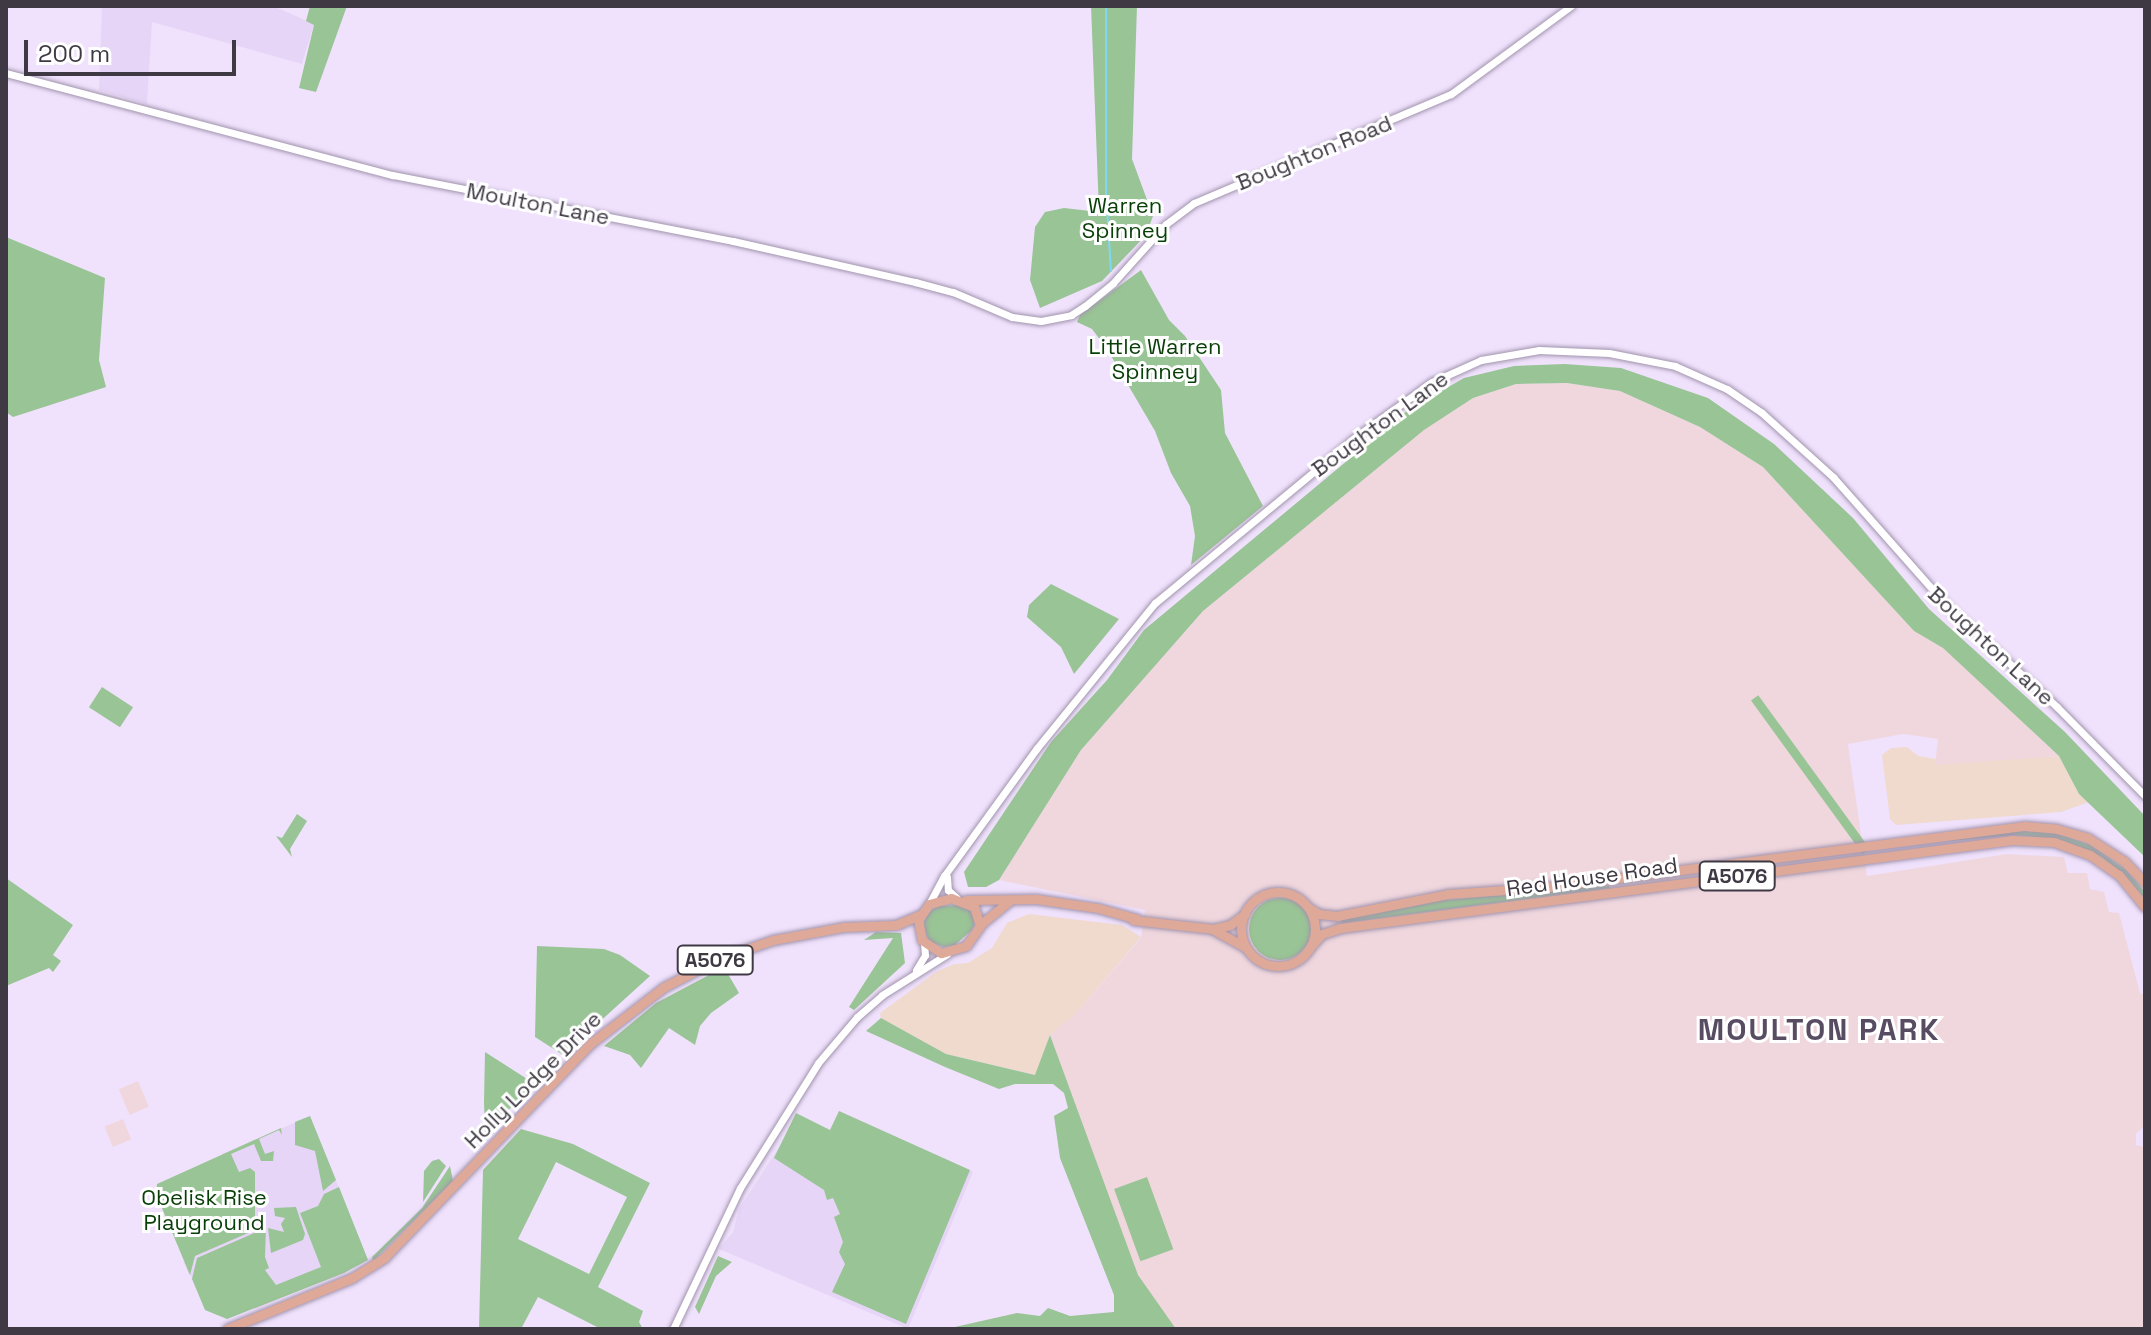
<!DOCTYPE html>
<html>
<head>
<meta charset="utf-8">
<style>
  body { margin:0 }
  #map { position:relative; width:2151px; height:1335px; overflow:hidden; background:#f0e2fd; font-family:"Space Grotesk",sans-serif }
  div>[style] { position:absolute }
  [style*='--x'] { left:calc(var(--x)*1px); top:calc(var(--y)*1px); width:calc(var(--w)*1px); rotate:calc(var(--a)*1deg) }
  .commercial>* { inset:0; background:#f0d9cd }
  .industrial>* { inset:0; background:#f0d7de; transform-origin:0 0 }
  .built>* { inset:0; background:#e7d5f7 }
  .green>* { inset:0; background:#99c495; transform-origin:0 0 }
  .round { border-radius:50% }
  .stream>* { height:2px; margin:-1px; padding:0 1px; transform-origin:1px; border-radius:1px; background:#7ed8f4 }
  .roads { filter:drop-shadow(0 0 2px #a194ad) drop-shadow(0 0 2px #a194ad) }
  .tertiary>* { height:7px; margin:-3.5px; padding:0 3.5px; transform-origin:3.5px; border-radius:3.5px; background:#fff }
  .primary>* { height:9px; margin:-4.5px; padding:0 4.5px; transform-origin:4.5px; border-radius:4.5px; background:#dfa999 }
  .primary>.ring { margin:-4.5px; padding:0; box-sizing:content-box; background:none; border:9px solid #dfa999; border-radius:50% }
  span { translate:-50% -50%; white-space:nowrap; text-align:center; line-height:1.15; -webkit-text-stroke:6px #fff; paint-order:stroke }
  .shield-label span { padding:2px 6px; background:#fff; border:2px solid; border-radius:6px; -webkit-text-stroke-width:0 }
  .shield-label { font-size:20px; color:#3f3944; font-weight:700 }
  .street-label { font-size:22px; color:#3f3944 }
  .park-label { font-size:22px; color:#073f07 }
  .district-label { font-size:30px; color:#584c63; font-weight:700; letter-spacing:2px }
  .frame { position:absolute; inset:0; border:8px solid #3f3944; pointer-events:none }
  .scale { position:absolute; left:24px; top:40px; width:212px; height:36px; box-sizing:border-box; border:4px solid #3f3944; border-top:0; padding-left:10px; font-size:24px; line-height:28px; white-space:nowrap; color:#3f3944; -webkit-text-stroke:6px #fff; paint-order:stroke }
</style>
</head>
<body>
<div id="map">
  <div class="commercial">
    <i style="clip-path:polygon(1907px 747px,1918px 756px,1936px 759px,1935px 764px,2059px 756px,2079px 794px,2089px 802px,2061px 812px,1896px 825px,1890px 819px,1882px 755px,1891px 748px)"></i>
    <i style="clip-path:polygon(1029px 914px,1122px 925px,1141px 937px,1074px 1016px,1050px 1035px,1036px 1075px,946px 1054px,881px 1018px,880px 1013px,936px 972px,954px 964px,968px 963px,992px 948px,1007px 923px)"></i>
  </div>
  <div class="industrial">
    <i style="clip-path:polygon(1567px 383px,1620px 391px,1700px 427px,1763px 467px,1914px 631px,1943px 648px,2059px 756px,1935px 765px,1938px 739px,1903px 734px,1848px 744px,1867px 876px,2007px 854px,2064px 857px,2068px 873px,2087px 873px,2090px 889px,2104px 892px,2109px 912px,2119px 913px,2140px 993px,2145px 995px,2145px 1125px,2136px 1134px,2136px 1145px,2145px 1147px,2145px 1329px,1156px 1329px,1050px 1035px,1074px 1016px,1141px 938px,1145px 910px,999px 880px,1081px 750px,1203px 611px,1424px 430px,1473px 398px,1516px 384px)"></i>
    <i style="left:138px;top:1081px;width:28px;height:21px;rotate:67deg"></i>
    <i style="left:123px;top:1119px;width:22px;height:20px;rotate:68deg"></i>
  </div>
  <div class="built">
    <i style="clip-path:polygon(102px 6px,273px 6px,314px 24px,302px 64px,152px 22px,147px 104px,99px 90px)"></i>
    <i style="clip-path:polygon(839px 1111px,973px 1172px,908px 1329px,719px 1249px,733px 1232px,739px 1209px,785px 1138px,820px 1155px)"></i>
    <i style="clip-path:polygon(310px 1116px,368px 1260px,255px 1309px,221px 1309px,189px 1274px,183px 1261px,253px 1230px,222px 1154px)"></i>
  </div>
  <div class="green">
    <i style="clip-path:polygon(310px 6px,347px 6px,316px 92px,299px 88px,314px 25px,306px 21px)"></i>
    <i style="clip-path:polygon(1091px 6px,1137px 6px,1132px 159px,1153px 216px,1146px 235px,1102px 281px,1040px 308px,1030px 280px,1035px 227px,1045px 212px,1064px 208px,1099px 212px)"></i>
    <i style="clip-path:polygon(6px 237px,105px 278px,99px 360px,106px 387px,13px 417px,6px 412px)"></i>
    <i style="clip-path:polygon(1141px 270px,1169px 320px,1185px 336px,1221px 390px,1225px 433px,1263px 506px,1191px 565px,1195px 536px,1190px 506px,1171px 473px,1155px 431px,1107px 349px,1092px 329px,1077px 322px,1080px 315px)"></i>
    <i style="clip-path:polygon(1565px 364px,1621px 368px,1708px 398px,1774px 444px,1853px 518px,1929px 609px,2065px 732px,2145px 816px,2145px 857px,2079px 794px,2059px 756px,1943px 648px,1914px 631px,1763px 467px,1700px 427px,1620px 391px,1567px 383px,1516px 384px,1473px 398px,1424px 430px,1203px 611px,1081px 750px,999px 880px,986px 887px,968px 887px,964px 872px,1051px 742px,1107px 680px,1144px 630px,1408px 410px,1464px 378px,1514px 366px)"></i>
    <i style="clip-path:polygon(1051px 584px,1119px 619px,1074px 674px,1061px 647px,1027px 617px,1029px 605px)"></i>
    <i style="left:102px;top:687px;width:37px;height:24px;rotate:33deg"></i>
    <i style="clip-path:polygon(297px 814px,307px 821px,290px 849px,292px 857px,276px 836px,282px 838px)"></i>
    <i style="clip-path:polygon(2022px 831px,2055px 833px,2090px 845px,2126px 870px,2145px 892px,2145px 899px,2130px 881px,2101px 856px,2058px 839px,2014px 835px,1894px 846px)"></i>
    <i style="left:1870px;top:849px;width:9px;height:190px;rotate:144deg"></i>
    <i style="clip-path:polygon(6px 878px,73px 925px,53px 955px,61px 961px,53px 972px,49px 968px,6px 986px)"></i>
    <i style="clip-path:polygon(1609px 886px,1610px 888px,1342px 923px,1341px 919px,1434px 901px)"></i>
    <i class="round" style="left:1249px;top:898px;width:62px;height:62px"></i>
    <i style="clip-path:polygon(959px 905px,972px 911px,975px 923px,972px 930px,955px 945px,944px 947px,930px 942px,923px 928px,927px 913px,939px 906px)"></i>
    <i style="clip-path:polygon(876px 932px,901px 933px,905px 963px,854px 1010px,849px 1007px,893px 938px,864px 940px)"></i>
    <i style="clip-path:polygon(537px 946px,604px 949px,620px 955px,650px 976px,563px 1055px,535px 1037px)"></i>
    <i style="clip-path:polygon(724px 967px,739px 993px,711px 1013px,700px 1026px,695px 1045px,669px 1028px,641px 1068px,630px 1055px,604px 1046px,656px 1003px)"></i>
    <i style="clip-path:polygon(881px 1018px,946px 1054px,1035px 1075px,1050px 1035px,1138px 1275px,1176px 1329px,946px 1329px,1017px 1313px,1040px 1316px,1048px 1308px,1070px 1316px,1114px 1312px,1114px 1295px,1060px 1158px,1054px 1116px,1068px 1108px,1064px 1093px,1053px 1084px,1015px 1084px,999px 1089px,945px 1067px,866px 1031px)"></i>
    <i style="clip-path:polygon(485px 1052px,535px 1084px,485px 1133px,484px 1102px)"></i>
    <i style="clip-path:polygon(839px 1111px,970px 1170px,906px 1324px,832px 1292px,845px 1264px,839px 1252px,843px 1242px,834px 1217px,840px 1214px,833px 1198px,827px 1200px,824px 1190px,774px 1158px,796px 1113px,830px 1130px)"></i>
    <i style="clip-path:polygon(310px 1116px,336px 1180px,323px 1191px,315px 1151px,295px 1145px,295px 1122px)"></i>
    <i style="clip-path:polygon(281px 1128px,282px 1135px,279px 1130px,259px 1139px,265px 1154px,274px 1151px,273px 1161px,261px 1161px,254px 1144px,231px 1154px,239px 1172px,250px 1168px,255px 1172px,255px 1230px,195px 1256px,190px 1275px,156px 1194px,157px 1184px)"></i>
    <i style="clip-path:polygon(evenodd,521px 1129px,573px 1144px,650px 1183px,598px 1287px,643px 1311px,639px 1322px,643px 1329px,601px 1329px,538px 1297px,521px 1329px,479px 1329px,483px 1170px,521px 1129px,556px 1162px,627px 1197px,589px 1274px,518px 1239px,556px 1162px)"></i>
    <i style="clip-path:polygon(439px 1159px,446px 1166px,423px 1202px,424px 1171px,432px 1161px)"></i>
    <i style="clip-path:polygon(450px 1166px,453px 1181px,373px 1261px,372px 1257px,422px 1208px)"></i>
    <i style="left:1147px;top:1177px;width:77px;height:35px;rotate:70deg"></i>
    <i style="clip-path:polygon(339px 1187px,368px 1260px,344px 1273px,227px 1319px,205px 1310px,192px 1279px,197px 1258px,266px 1228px,265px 1257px,269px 1268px,265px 1270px,276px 1285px,321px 1267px,300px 1213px,318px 1206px,324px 1194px)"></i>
    <i style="clip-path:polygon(296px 1207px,305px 1234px,303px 1240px,271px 1253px,268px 1228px,284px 1232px,281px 1224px,285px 1218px,275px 1216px,274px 1208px)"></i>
    <i style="clip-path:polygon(718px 1256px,732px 1262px,716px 1276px,699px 1314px,695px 1307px)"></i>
  </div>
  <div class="stream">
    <i style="--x:1106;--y:6;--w:186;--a:90"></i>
    <i style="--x:1106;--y:192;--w:79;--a:86.4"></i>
  </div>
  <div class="roads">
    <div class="tertiary">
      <i style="--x:6;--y:73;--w:400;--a:14.8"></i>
      <i style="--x:393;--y:175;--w:346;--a:11"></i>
      <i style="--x:733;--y:241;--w:187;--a:12.7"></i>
      <i style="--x:915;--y:282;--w:39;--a:15"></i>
      <i style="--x:953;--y:292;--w:64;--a:23"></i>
      <i style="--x:1012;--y:317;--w:29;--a:8"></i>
      <i style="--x:1041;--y:321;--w:31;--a:-11"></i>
      <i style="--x:1071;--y:315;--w:17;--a:-33"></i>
      <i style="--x:1085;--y:306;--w:36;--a:-39"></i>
      <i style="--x:1113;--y:283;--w:79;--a:-48.1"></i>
      <i style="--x:1166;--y:224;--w:35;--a:-37"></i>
      <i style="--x:1194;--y:203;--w:279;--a:-23"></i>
      <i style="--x:1451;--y:94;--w:149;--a:-36.3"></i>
      <i style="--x:947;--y:877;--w:13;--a:86"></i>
      <i style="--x:948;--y:890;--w:12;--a:42"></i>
      <i style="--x:929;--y:904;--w:32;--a:-62"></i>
      <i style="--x:944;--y:876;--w:158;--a:-54"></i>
      <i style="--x:1037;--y:748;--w:187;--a:-50.9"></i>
      <i style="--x:1155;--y:603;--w:262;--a:-39.6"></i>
      <i style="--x:1357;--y:436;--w:92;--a:-35.8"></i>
      <i style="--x:1432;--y:382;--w:54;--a:-24.2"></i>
      <i style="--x:1481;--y:360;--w:59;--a:-9.8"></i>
      <i style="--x:1539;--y:350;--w:70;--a:2.5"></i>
      <i style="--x:1609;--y:353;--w:67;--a:11.1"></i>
      <i style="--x:1675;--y:366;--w:57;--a:23.9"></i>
      <i style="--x:1727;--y:389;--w:42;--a:34.4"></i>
      <i style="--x:1762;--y:413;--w:96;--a:42"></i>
      <i style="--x:1833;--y:477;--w:174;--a:48.5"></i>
      <i style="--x:1948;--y:607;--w:148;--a:42.5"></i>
      <i style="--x:2057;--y:707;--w:125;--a:45.3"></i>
      <i style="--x:916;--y:970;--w:17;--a:-59"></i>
      <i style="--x:925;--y:955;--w:12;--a:-95"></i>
      <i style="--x:673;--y:1329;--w:156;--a:-64.6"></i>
      <i style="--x:740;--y:1188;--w:147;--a:-58"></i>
      <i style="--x:818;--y:1063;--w:60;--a:-49.7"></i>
      <i style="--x:857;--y:1017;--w:33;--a:-41"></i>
      <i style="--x:882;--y:995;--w:77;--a:-32.2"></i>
    </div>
    <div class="primary">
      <i class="ring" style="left:1241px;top:892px;width:65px;height:65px"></i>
      <i style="--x:951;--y:898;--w:25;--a:21"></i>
      <i style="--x:974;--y:907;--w:20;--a:72"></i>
      <i style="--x:980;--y:926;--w:24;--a:125"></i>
      <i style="--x:966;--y:946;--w:26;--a:164"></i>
      <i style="--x:941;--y:953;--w:23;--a:-146"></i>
      <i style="--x:922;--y:940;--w:20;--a:-101"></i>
      <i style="--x:918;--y:920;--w:19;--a:-55"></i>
      <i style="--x:929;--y:904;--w:23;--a:-15"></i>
      <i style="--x:966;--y:900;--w:70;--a:-0.8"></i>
      <i style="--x:1036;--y:899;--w:63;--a:8.3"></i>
      <i style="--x:1098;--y:908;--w:41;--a:15.8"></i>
      <i style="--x:1309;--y:908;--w:12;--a:31"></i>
      <i style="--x:1319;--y:914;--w:18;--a:6"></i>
      <i style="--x:1337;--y:916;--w:113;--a:-11.2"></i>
      <i style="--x:1448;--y:894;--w:100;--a:-4"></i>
      <i style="--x:1548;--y:887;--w:481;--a:-7.3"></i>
      <i style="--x:2025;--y:826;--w:32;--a:5"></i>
      <i style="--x:2057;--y:829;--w:32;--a:16"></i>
      <i style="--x:2088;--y:838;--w:43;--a:32.6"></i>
      <i style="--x:2124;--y:861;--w:30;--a:46"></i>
      <i style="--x:1133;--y:920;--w:81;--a:6.4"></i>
      <i style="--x:1213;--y:929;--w:17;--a:-13"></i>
      <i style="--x:1230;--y:925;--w:19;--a:-36"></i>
      <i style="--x:981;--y:924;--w:36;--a:-39"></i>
      <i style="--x:1214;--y:930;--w:37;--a:29"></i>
      <i style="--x:1312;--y:945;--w:15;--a:-48"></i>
      <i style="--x:1322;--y:934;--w:19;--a:-18"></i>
      <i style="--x:1340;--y:928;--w:678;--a:-7.46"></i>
      <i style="--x:2012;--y:840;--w:42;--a:2.7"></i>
      <i style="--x:2054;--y:842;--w:38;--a:20"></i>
      <i style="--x:2090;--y:855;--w:35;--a:35"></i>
      <i style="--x:2119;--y:875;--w:41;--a:50.9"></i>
      <i style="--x:227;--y:1329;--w:135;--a:-22.2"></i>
      <i style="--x:352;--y:1278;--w:39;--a:-32"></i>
      <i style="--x:385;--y:1257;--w:296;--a:-46.1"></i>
      <i style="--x:590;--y:1044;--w:93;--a:-37.6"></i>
      <i style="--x:664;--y:987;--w:63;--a:-27.4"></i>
      <i style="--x:720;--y:958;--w:56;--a:-18.8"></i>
      <i style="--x:773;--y:940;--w:71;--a:-10.5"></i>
      <i style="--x:843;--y:927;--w:53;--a:-2.2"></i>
      <i style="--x:896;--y:925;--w:26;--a:-23"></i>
    </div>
  </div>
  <div class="shield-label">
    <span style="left:1737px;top:876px">A5076</span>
    <span style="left:715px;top:960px">A5076</span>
  </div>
  <div class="street-label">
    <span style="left:1314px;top:153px;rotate:-22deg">Boughton Road</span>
    <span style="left:538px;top:204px;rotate:11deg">Moulton Lane</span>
    <span style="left:1380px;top:424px;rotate:-36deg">Boughton Lane</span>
    <span style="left:1991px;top:646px;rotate:43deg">Boughton Lane</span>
    <span style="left:1592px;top:877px;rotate:-8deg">Red House Road</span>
    <span style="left:533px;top:1080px;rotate:-45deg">Holly Lodge Drive</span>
  </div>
  <div class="park-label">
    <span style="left:1125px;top:218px">Warren<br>Spinney</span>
    <span style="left:1155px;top:359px">Little Warren<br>Spinney</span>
    <span style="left:204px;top:1210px">Obelisk Rise<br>Playground</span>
  </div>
  <div class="district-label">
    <span style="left:1819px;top:1030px">MOULTON PARK</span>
  </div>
  <div class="frame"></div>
  <div class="scale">200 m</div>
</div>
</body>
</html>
